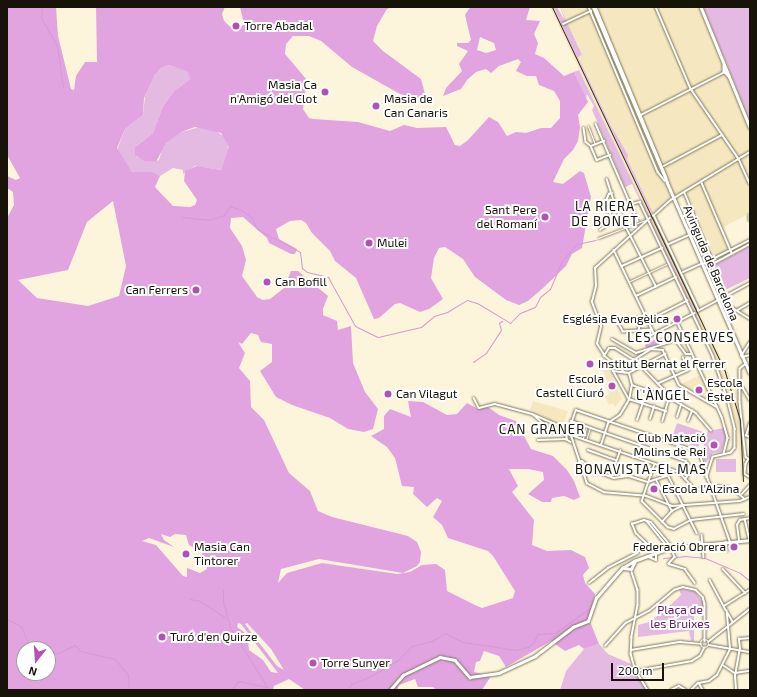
<!DOCTYPE html>
<html>
<head>
<meta charset="utf-8">
<style>
  body { margin:0 }
  #map { position:relative; width:757px; height:697px; overflow:hidden; background:#fdf5db; font-family:"Exo 2",sans-serif }
  div>[style] { position:absolute }
  [style*='--x'] { left:calc(var(--x)*1px); top:calc(var(--y)*1px); width:calc(var(--w)*1px); rotate:calc(var(--a)*1deg) }
  .built>* { inset:0; background:#f5e8c0 }
  .green>* { inset:0; background:#e4bae3; transform-origin:0 0 }
  .forest>* { inset:0; background:#e1a4e1 }
  .stream>* { height:1px; margin:-0.5px; padding:0 0.5px; transform-origin:0.5px; border-radius:0.5px; background:#d599d5 }
  .roads { filter:drop-shadow(0 0 1px #81785b) drop-shadow(0 0 1px #81785b) }
  .pedestrian>* { height:1px; margin:-0.5px; padding:0 0.5px; transform-origin:0.5px; border-radius:0.5px; background:#fff }
  .minor>* { height:1.5px; margin:-0.75px; padding:0 0.75px; transform-origin:0.75px; border-radius:0.75px; background:#fff }
  .minor>.ring { margin:-0.75px; padding:0; box-sizing:content-box; background:none; border:1.5px solid #fff; border-radius:50% }
  .tertiary>* { height:2px; margin:-1px; padding:0 1px; transform-origin:1px; border-radius:1px; background:#fff }
  .secondary>* { height:2.5px; margin:-1.25px; padding:0 1.25px; transform-origin:1.25px; border-radius:1.25px; background:#fff }
  .primary>* { height:3px; margin:-1.5px; padding:0 1.5px; transform-origin:1.5px; border-radius:1.5px; background:#fff }
  .rail>* { height:1px; margin:-0.5px; padding:0 0.5px; transform-origin:0.5px; border-radius:0.5px; background:#393427 }
  .dots>* { width:11px; height:11px; translate:-50% -50%; box-sizing:border-box; border:2px solid #fff; border-radius:50% }
  span { translate:-50% -50%; white-space:nowrap; text-align:center; line-height:1.15; -webkit-text-stroke:4px #fff; paint-order:stroke }
  .poi-label { font-size:12px; color:#171308 }
  .left { translate:0 -50%; text-align:left }
  .right { translate:-100% -50%; text-align:right }
  .street-label { font-size:12px; color:#171308 }
  .park-label { font-size:12px; color:#611a63 }
  .neighbourhood-label { font-size:13px; color:#171308; letter-spacing:1px }
  .frame { position:absolute; inset:0; border:8px solid #171308; pointer-events:none }
  .north { position:absolute; left:16px; top:641px; width:40px; height:40px; box-sizing:border-box; background:#fff; border:1px solid #a2a19c; border-radius:50%; rotate:197deg; font-size:11px; font-weight:700; line-height:16px; text-align:center; color:#171308 }
  .north::after { content:''; display:block; margin:auto; width:14px; height:18px; background:#b350b6; clip-path:polygon(50% 0,100% 100%,50% 72%,0 100%) }
  .scale { position:absolute; left:611px; top:663px; width:53px; height:18px; box-sizing:border-box; border:2px solid #171308; border-top:0; padding-left:5px; font-size:12px; line-height:14px; white-space:nowrap; color:#171308; -webkit-text-stroke:3px #fff; paint-order:stroke }
</style>
</head>
<body>
<div id="map">
  <div class="built">
    <i style="clip-path:polygon(550px 7px,553px 7px,736px 389px,743px 431px,744px 481px,741px 481px,738px 429px,714px 356px)"></i>
    <i style="clip-path:polygon(560px 7px,703px 7px,750px 122px,750px 213px,720px 229px,728px 250px,714px 255px,686px 189px,675px 195px,653px 213px,578px 57px,582px 55px)"></i>
    <i style="clip-path:polygon(608px 365px,622px 399px,615px 407px,613px 403px,609px 405px,605px 396px,609px 394px,605px 384px,608px 382px,601px 367px)"></i>
    <i style="clip-path:polygon(700px 375px,710px 396px,707px 400px,681px 384px)"></i>
    <i style="clip-path:polygon(533px 401px,568px 411px,563px 426px,530px 410px)"></i>
  </div>
  <div class="green">
    <i style="clip-path:polygon(553px 7px,557px 7px,565px 21px,560px 7px,566px 20px,582px 55px,578px 57px,611px 126px,628px 155px,627px 159px,653px 213px,651px 213px)"></i>
    <i style="clip-path:polygon(703px 7px,750px 7px,750px 122px,729px 69px)"></i>
    <i style="clip-path:polygon(169px 65px,189px 72px,190px 79px,174px 91px,163px 106px,153px 133px,136px 146px,137px 157px,154px 162px,159px 160px,163px 146px,174px 136px,181px 132px,200px 127px,216px 131px,226px 138px,229px 149px,221px 170px,195px 166px,183px 174px,183px 170px,173px 168px,160px 176px,148px 173px,138px 174px,131px 171px,117px 150px,125px 129px,143px 115px,145px 96px,155px 75px,161px 68px)"></i>
    <i style="clip-path:polygon(579px 70px,696px 314px,702px 330px,632px 184px,625px 187px,596px 119px,592px 110px,594px 106px,587px 94px,586px 99px,574px 72px)"></i>
    <i style="clip-path:polygon(693px 214px,711px 258px,704px 261px,685px 218px)"></i>
    <i style="clip-path:polygon(750px 246px,750px 278px,719px 293px,709px 268px)"></i>
    <i style="left:677px;top:423px;width:28px;height:16px;rotate:19deg"></i>
    <i style="clip-path:polygon(724px 428px,726px 438px,721px 452px,713px 453px,705px 464px,702px 451px,708px 431px)"></i>
    <i style="left:716px;top:459px;width:20px;height:13px"></i>
    <i style="clip-path:polygon(679px 589px,694px 591px,703px 602px,703px 606px,694px 609px,694px 641px,691px 641px,689px 631px,638px 637px,638px 625px,649px 622px,664px 611px,681px 595px)"></i>
    <i style="clip-path:polygon(599px 644px,608px 654px,631px 664px,646px 690px,560px 690px,566px 671px,584px 649px)"></i>
  </div>
  <div class="forest">
    <i style="clip-path:polygon(evenodd,7px 7px,56px 7px,58px 36px,71px 89px,74px 90px,76px 76px,85px 62px,97px 62px,96px 7px,225px 7px,222px 14px,224px 21px,235px 31px,244px 24px,240px 7px,392px 7px,387px 9px,377px 26px,373px 41px,383px 51px,421px 79px,425px 94px,416px 98px,400px 94px,352px 67px,321px 41px,309px 36px,293px 36px,286px 44px,285px 54px,307px 80px,303px 109px,309px 118px,313px 119px,358px 122px,390px 131px,404px 125px,417px 128px,446px 127px,455px 145px,460px 146px,468px 140px,489px 117px,498px 122px,507px 136px,516px 132px,526px 133px,541px 128px,551px 128px,560px 118px,560px 101px,554px 91px,539px 85px,536px 76px,527px 76px,516px 71px,521px 62px,518px 59px,499px 66px,491px 73px,486px 69px,476px 72px,467px 80px,461px 89px,443px 96px,446px 88px,462px 71px,459px 64px,468px 51px,457px 46px,457px 43px,468px 43px,471px 40px,465px 15px,468px 10px,471px 7px,530px 7px,526px 20px,540px 21px,534px 34px,538px 43px,535px 54px,544px 58px,564px 76px,574px 72px,588px 102px,578px 115px,580px 127px,578px 141px,573px 150px,564px 159px,553px 182px,563px 184px,580px 171px,584px 173px,591px 197px,582px 248px,572px 254px,566px 266px,543px 288px,528px 301px,519px 305px,506px 300px,475px 277px,463px 259px,445px 247px,439px 248px,434px 258px,431px 278px,443px 299px,429px 309px,420px 312px,400px 303px,395px 304px,379px 318px,374px 319px,356px 278px,335px 261px,330px 251px,312px 233px,306px 223px,301px 220px,290px 221px,276px 229px,279px 239px,297px 249px,295px 254px,291px 254px,269px 243px,267px 238px,243px 217px,231px 218px,230px 228px,242px 246px,246px 260px,242px 276px,257px 297px,263px 300px,270px 299px,284px 288px,291px 271px,298px 271px,328px 296px,323px 309px,323px 315px,337px 321px,338px 330px,351px 326px,353px 363px,365px 392px,378px 409px,373px 429px,364px 432px,348px 429px,330px 418px,292px 405px,276px 397px,260px 371px,272px 362px,272px 344px,261px 342px,258px 335px,251px 333px,242px 344px,238px 342px,245px 353px,239px 368px,250px 381px,251px 407px,264px 420px,289px 473px,310px 491px,318px 511px,332px 517px,408px 536px,417px 542px,421px 552px,420px 562px,417px 566px,403px 573px,319px 559px,281px 569px,278px 583px,287px 573px,322px 563px,397px 574px,410px 572px,422px 565px,436px 564px,445px 570px,447px 591px,475px 605px,482px 608px,513px 598px,515px 591px,493px 556px,488px 551px,448px 538px,442px 525px,433px 517px,442px 501px,437px 498px,427px 507px,413px 494px,414px 487px,402px 486px,395px 458px,387px 447px,371px 436px,384px 429px,384px 416px,390px 409px,411px 417px,408px 401px,423px 402px,447px 415px,457px 414px,467px 403px,478px 409px,488px 407px,499px 415px,516px 421px,531px 449px,553px 456px,567px 470px,574px 481px,580px 497px,574px 500px,564px 496px,552px 498px,551px 502px,542px 502px,528px 494px,544px 480px,543px 472px,528px 469px,509px 469px,518px 486px,512px 492px,534px 520px,532px 545px,547px 551px,571px 550px,585px 557px,589px 568px,583px 575px,585px 583px,595px 594px,589px 619px,599px 644px,584px 649px,579px 645px,565px 651px,551px 641px,506px 667px,499px 656px,484px 651px,480px 661px,476px 662px,474px 672px,491px 676px,482px 690px,436px 690px,433px 687px,418px 687px,415px 679px,399px 685px,397px 690px,305px 690px,289px 679px,274px 686px,273px 689px,275px 690px,7px 690px,7px 218px,14px 205px,13px 192px,7px 188px,7px 176px,16px 180px,20px 178px,7px 155px,7px 7px,480px 37px,494px 43px,496px 50px,486px 53px,477px 50px,480px 37px,7px 7px,169px 65px,188px 72px,190px 79px,174px 91px,163px 106px,153px 133px,135px 147px,135px 155px,144px 161px,156px 162px,166px 143px,181px 132px,195px 127px,221px 133px,229px 147px,221px 170px,197px 166px,185px 171px,184px 181px,197px 200px,195px 205px,190px 207px,173px 206px,155px 187px,160px 176px,152px 172px,132px 172px,117px 148px,125px 129px,143px 115px,144px 98px,155px 75px,161px 68px,169px 65px,7px 7px,113px 201px,126px 266px,119px 296px,88px 306px,37px 298px,18px 280px,68px 270px,87px 222px,113px 201px,7px 7px,161px 534px,170px 537px,175px 534px,186px 535px,189px 545px,202px 553px,207px 569px,200px 573px,187px 568px,187px 577px,183px 576px,156px 545px,142px 541px,149px 538px,174px 547px,164px 540px,161px 534px,7px 7px,238px 623px,241px 624px,278px 673px,271px 672px,263px 660px,249px 650px,248px 640px,244px 632px,237px 627px,238px 623px,7px 7px,247px 623px,271px 649px,284px 670px,277px 666px,250px 631px,245px 624px,247px 623px,7px 7px,24px 649px,48px 649px,48px 673px,24px 673px,24px 649px)"></i>
    <i style="clip-path:polygon(677px 334px,676px 340px,646px 348px,645px 345px,656px 339px)"></i>
  </div>
  <div class="stream">
    <i style="--x:42;--y:7;--w:11;--a:95"></i>
    <i style="--x:41;--y:18;--w:32;--a:60"></i>
    <i style="--x:57;--y:46;--w:41;--a:81.7"></i>
    <i style="--x:182;--y:217;--w:27;--a:6"></i>
    <i style="--x:209;--y:220;--w:16;--a:-18"></i>
    <i style="--x:224;--y:215;--w:11;--a:-56"></i>
    <i style="--x:230;--y:206;--w:12;--a:20"></i>
    <i style="--x:241;--y:210;--w:12;--a:35"></i>
    <i style="--x:251;--y:217;--w:13;--a:63"></i>
    <i style="--x:257;--y:229;--w:49;--a:28.1"></i>
    <i style="--x:300;--y:252;--w:16;--a:83"></i>
    <i style="--x:302;--y:268;--w:6;--a:39"></i>
    <i style="--x:307;--y:272;--w:22;--a:13"></i>
    <i style="--x:328;--y:277;--w:56;--a:61.1"></i>
    <i style="--x:355;--y:326;--w:25;--a:26"></i>
    <i style="--x:378;--y:337;--w:44;--a:-13.1"></i>
    <i style="--x:421;--y:327;--w:17;--a:-40"></i>
    <i style="--x:434;--y:316;--w:14;--a:-17"></i>
    <i style="--x:447;--y:312;--w:23;--a:-31"></i>
    <i style="--x:467;--y:300;--w:10;--a:17"></i>
    <i style="--x:477;--y:303;--w:39;--a:31"></i>
    <i style="--x:510;--y:323;--w:14;--a:-45"></i>
    <i style="--x:520;--y:313;--w:16;--a:-22"></i>
    <i style="--x:535;--y:307;--w:11;--a:-63"></i>
    <i style="--x:540;--y:297;--w:13;--a:-39"></i>
    <i style="--x:550;--y:289;--w:30;--a:-67"></i>
    <i style="--x:562;--y:261;--w:23;--a:-49"></i>
    <i style="--x:577;--y:244;--w:19;--a:-12"></i>
    <i style="--x:473;--y:362;--w:16;--a:-35"></i>
    <i style="--x:486;--y:353;--w:27;--a:-57"></i>
    <i style="--x:501;--y:330;--w:7;--a:-106"></i>
    <i style="--x:499;--y:323;--w:4;--a:-34"></i>
    <i style="--x:663;--y:558;--w:21;--a:-5"></i>
    <i style="--x:684;--y:556;--w:21;--a:5"></i>
    <i style="--x:705;--y:558;--w:38;--a:23"></i>
    <i style="--x:740;--y:573;--w:13;--a:39"></i>
    <i style="--x:223;--y:590;--w:11;--a:90"></i>
    <i style="--x:223;--y:601;--w:27;--a:75"></i>
    <i style="--x:230;--y:627;--w:70;--a:58.3"></i>
    <i style="--x:190;--y:599;--w:10;--a:11"></i>
    <i style="--x:200;--y:601;--w:31;--a:33"></i>
    <i style="--x:7;--y:619;--w:16;--a:27"></i>
    <i style="--x:21;--y:626;--w:25;--a:67"></i>
    <i style="--x:37;--y:649;--w:7;--a:0"></i>
    <i style="--x:48;--y:651;--w:10;--a:11"></i>
    <i style="--x:58;--y:653;--w:19;--a:-25"></i>
    <i style="--x:75;--y:645;--w:8;--a:50"></i>
    <i style="--x:80;--y:651;--w:36;--a:13"></i>
    <i style="--x:115;--y:659;--w:21;--a:51"></i>
    <i style="--x:128;--y:675;--w:15;--a:86"></i>
    <i style="--x:231;--y:690;--w:11;--a:-52"></i>
    <i style="--x:238;--y:681;--w:29;--a:12"></i>
    <i style="--x:347;--y:690;--w:7;--a:-56"></i>
    <i style="--x:351;--y:684;--w:17;--a:-21"></i>
    <i style="--x:367;--y:678;--w:36;--a:-30"></i>
    <i style="--x:398;--y:660;--w:20;--a:-45"></i>
    <i style="--x:412;--y:646;--w:21;--a:-14"></i>
    <i style="--x:432;--y:641;--w:15;--a:-32"></i>
    <i style="--x:445;--y:633;--w:20;--a:27"></i>
    <i style="--x:463;--y:642;--w:53;--a:8.7"></i>
    <i style="--x:515;--y:650;--w:13;--a:-13"></i>
    <i style="--x:528;--y:647;--w:8;--a:-40"></i>
    <i style="--x:534;--y:642;--w:9;--a:-69"></i>
    <i style="--x:537;--y:634;--w:18;--a:-3"></i>
    <i style="--x:555;--y:633;--w:43;--a:-35.5"></i>
  </div>
  <div class="roads">
    <div class="pedestrian">
      <i style="--x:588;--y:126;--w:19;--a:69"></i>
      <i style="--x:598;--y:238;--w:53;--a:-20.8"></i>
      <i style="--x:630;--y:281;--w:40;--a:-25"></i>
      <i style="--x:583;--y:438;--w:10;--a:-73"></i>
      <i style="--x:586;--y:440;--w:13;--a:-72"></i>
    </div>
    <div class="minor">
      <i style="--x:589;--y:7;--w:179;--a:67.3"></i>
      <i style="--x:658;--y:172;--w:11;--a:52"></i>
      <i style="--x:596;--y:7;--w:185;--a:67.5"></i>
      <i style="--x:656;--y:7;--w:89;--a:66.9"></i>
      <i style="--x:691;--y:89;--w:85;--a:55.6"></i>
      <i style="--x:739;--y:159;--w:27;--a:66"></i>
      <i style="--x:563;--y:24;--w:31;--a:-25"></i>
      <i style="--x:641;--y:115;--w:94;--a:-27.1"></i>
      <i style="--x:596;--y:124;--w:106;--a:66.6"></i>
      <i style="--x:584;--y:128;--w:14;--a:82"></i>
      <i style="--x:586;--y:142;--w:6;--a:39"></i>
      <i style="--x:591;--y:146;--w:15;--a:67"></i>
      <i style="--x:597;--y:160;--w:14;--a:-21"></i>
      <i style="--x:591;--y:146;--w:14;--a:-21"></i>
      <i style="--x:664;--y:166;--w:66;--a:-28.1"></i>
      <i style="--x:607;--y:179;--w:29;--a:72"></i>
      <i style="--x:616;--y:207;--w:89;--a:63.1"></i>
      <i style="--x:702;--y:183;--w:76;--a:66.8"></i>
      <i style="--x:685;--y:193;--w:71;--a:67.8"></i>
      <i style="--x:617;--y:208;--w:24;--a:-15"></i>
      <i style="--x:640;--y:202;--w:170;--a:64.6"></i>
      <i style="--x:713;--y:356;--w:46;--a:71.2"></i>
      <i style="--x:728;--y:400;--w:30;--a:76"></i>
      <i style="--x:735;--y:429;--w:19;--a:90"></i>
      <i style="--x:735;--y:448;--w:6;--a:129"></i>
      <i style="--x:731;--y:453;--w:18;--a:167"></i>
      <i style="--x:713;--y:457;--w:21;--a:107"></i>
      <i style="--x:654;--y:215;--w:105;--a:64.7"></i>
      <i style="--x:750;--y:215;--w:5;--a:90"></i>
      <i style="--x:653;--y:216;--w:24;--a:-42"></i>
      <i style="--x:671;--y:200;--w:92;--a:-31.3"></i>
      <i style="--x:682;--y:217;--w:12;--a:-24"></i>
      <i style="--x:609;--y:223;--w:7;--a:-74"></i>
      <i style="--x:611;--y:216;--w:14;--a:-115"></i>
      <i style="--x:605;--y:203;--w:10;--a:-66"></i>
      <i style="--x:609;--y:194;--w:3;--a:-18"></i>
      <i style="--x:600;--y:230;--w:26;--a:-37"></i>
      <i style="--x:669;--y:244;--w:22;--a:-24"></i>
      <i style="--x:614;--y:250;--w:92;--a:64.3"></i>
      <i style="--x:622;--y:266;--w:44;--a:-24.2"></i>
      <i style="--x:683;--y:272;--w:20;--a:-24"></i>
      <i style="--x:636;--y:296;--w:44;--a:-25.4"></i>
      <i style="--x:720;--y:300;--w:36;--a:32"></i>
      <i style="--x:738;--y:310;--w:14;--a:-30"></i>
      <i style="--x:698;--y:311;--w:59;--a:-28.3"></i>
      <i style="--x:641;--y:318;--w:14;--a:98"></i>
      <i style="--x:639;--y:332;--w:9;--a:69"></i>
      <i style="--x:642;--y:340;--w:59;--a:-27"></i>
      <i style="--x:677;--y:321;--w:106;--a:64.9"></i>
      <i style="--x:722;--y:417;--w:22;--a:74"></i>
      <i style="--x:728;--y:438;--w:16;--a:104"></i>
      <i style="--x:652;--y:330;--w:29;--a:176"></i>
      <i style="--x:623;--y:332;--w:14;--a:-120"></i>
      <i style="--x:616;--y:320;--w:41;--a:-5.6"></i>
      <i style="--x:657;--y:316;--w:34;--a:-27"></i>
      <i style="--x:612;--y:339;--w:28;--a:30"></i>
      <i style="--x:636;--y:353;--w:42;--a:-18"></i>
      <i style="--x:676;--y:340;--w:17;--a:54"></i>
      <i style="--x:686;--y:354;--w:6;--a:0"></i>
      <i style="--x:651;--y:349;--w:12;--a:5"></i>
      <i style="--x:663;--y:350;--w:38;--a:65"></i>
      <i style="--x:679;--y:385;--w:44;--a:30.1"></i>
      <i style="--x:604;--y:355;--w:13;--a:-122"></i>
      <i style="--x:597;--y:344;--w:18;--a:-77"></i>
      <i style="--x:601;--y:326;--w:26;--a:-111"></i>
      <i style="--x:592;--y:302;--w:16;--a:-76"></i>
      <i style="--x:596;--y:286;--w:18;--a:-93"></i>
      <i style="--x:595;--y:268;--w:74;--a:-42.3"></i>
      <i style="--x:741;--y:356;--w:17;--a:-57"></i>
      <i style="--x:742;--y:357;--w:8;--a:-14"></i>
      <i style="--x:745;--y:365;--w:6;--a:141"></i>
      <i style="--x:740;--y:369;--w:33;--a:90"></i>
      <i style="--x:740;--y:402;--w:55;--a:83.8"></i>
      <i style="--x:746;--y:457;--w:5;--a:37"></i>
      <i style="--x:642;--y:367;--w:40;--a:46"></i>
      <i style="--x:670;--y:396;--w:26;--a:106"></i>
      <i style="--x:625;--y:373;--w:27;--a:-141"></i>
      <i style="--x:604;--y:356;--w:9;--a:-58"></i>
      <i style="--x:609;--y:348;--w:6;--a:0"></i>
      <i style="--x:615;--y:348;--w:22;--a:32"></i>
      <i style="--x:634;--y:360;--w:20;--a:-33"></i>
      <i style="--x:659;--y:383;--w:32;--a:-24"></i>
      <i style="--x:688;--y:370;--w:13;--a:-113"></i>
      <i style="--x:632;--y:385;--w:40;--a:18.9"></i>
      <i style="--x:670;--y:398;--w:30;--a:30"></i>
      <i style="--x:696;--y:413;--w:23;--a:49"></i>
      <i style="--x:742;--y:386;--w:16;--a:60"></i>
      <i style="--x:474;--y:398;--w:11;--a:63"></i>
      <i style="--x:479;--y:408;--w:16;--a:-14"></i>
      <i style="--x:495;--y:404;--w:38;--a:15"></i>
      <i style="--x:532;--y:414;--w:28;--a:23"></i>
      <i style="--x:558;--y:425;--w:16;--a:38"></i>
      <i style="--x:571;--y:435;--w:114;--a:18.9"></i>
      <i style="--x:679;--y:472;--w:25;--a:47"></i>
      <i style="--x:696;--y:490;--w:16;--a:-15"></i>
      <i style="--x:711;--y:486;--w:17;--a:3"></i>
      <i style="--x:728;--y:487;--w:9;--a:27"></i>
      <i style="--x:736;--y:491;--w:12;--a:42"></i>
      <i style="--x:629;--y:399;--w:39;--a:18"></i>
      <i style="--x:629;--y:400;--w:33;--a:-119"></i>
      <i style="--x:613;--y:371;--w:16;--a:7"></i>
      <i style="--x:629;--y:373;--w:41;--a:-27.8"></i>
      <i style="--x:535;--y:416;--w:18;--a:41"></i>
      <i style="--x:549;--y:428;--w:19;--a:18"></i>
      <i style="--x:567;--y:434;--w:6;--a:90"></i>
      <i style="--x:567;--y:440;--w:4;--a:27"></i>
      <i style="--x:677;--y:417;--w:13;--a:-72"></i>
      <i style="--x:650;--y:419;--w:13;--a:-72"></i>
      <i style="--x:637;--y:420;--w:18;--a:-71"></i>
      <i style="--x:571;--y:421;--w:122;--a:19.2"></i>
      <i style="--x:686;--y:461;--w:11;--a:56"></i>
      <i style="--x:692;--y:470;--w:11;--a:124"></i>
      <i style="--x:688;--y:421;--w:11;--a:-68"></i>
      <i style="--x:746;--y:435;--w:4;--a:27"></i>
      <i style="--x:746;--y:436;--w:14;--a:-73"></i>
      <i style="--x:538;--y:440;--w:29;--a:-2"></i>
      <i style="--x:601;--y:445;--w:23;--a:-72"></i>
      <i style="--x:608;--y:423;--w:14;--a:-34"></i>
      <i style="--x:620;--y:415;--w:17;--a:-59"></i>
      <i style="--x:629;--y:400;--w:15;--a:-79"></i>
      <i style="--x:632;--y:385;--w:11;--a:-105"></i>
      <i style="--x:588;--y:450;--w:30;--a:20"></i>
      <i style="--x:749;--y:459;--w:6;--a:121"></i>
      <i style="--x:746;--y:464;--w:10;--a:96"></i>
      <i style="--x:745;--y:474;--w:6;--a:31"></i>
      <i style="--x:579;--y:462;--w:3;--a:-18"></i>
      <i style="--x:582;--y:461;--w:17;--a:36"></i>
      <i style="--x:596;--y:471;--w:19;--a:21"></i>
      <i style="--x:614;--y:478;--w:15;--a:-8"></i>
      <i style="--x:629;--y:476;--w:20;--a:18"></i>
      <i style="--x:648;--y:482;--w:22;--a:-18"></i>
      <i style="--x:655;--y:464;--w:39;--a:109"></i>
      <i style="--x:642;--y:501;--w:37;--a:45"></i>
      <i style="--x:668;--y:527;--w:6;--a:18"></i>
      <i style="--x:674;--y:529;--w:19;--a:-28"></i>
      <i style="--x:691;--y:520;--w:53;--a:-6.5"></i>
      <i style="--x:664;--y:467;--w:74;--a:63.4"></i>
      <i style="--x:611;--y:476;--w:27;--a:-70"></i>
      <i style="--x:657;--y:481;--w:34;--a:63"></i>
      <i style="--x:742;--y:494;--w:12;--a:-48"></i>
      <i style="--x:644;--y:495;--w:30;--a:21"></i>
      <i style="--x:672;--y:506;--w:68;--a:-4.2"></i>
      <i style="--x:740;--y:501;--w:11;--a:-22"></i>
      <i style="--x:643;--y:496;--w:38;--a:-175"></i>
      <i style="--x:605;--y:493;--w:20;--a:-153"></i>
      <i style="--x:587;--y:484;--w:57;--a:-108.4"></i>
      <i style="--x:569;--y:430;--w:21;--a:-71"></i>
      <i style="--x:576;--y:410;--w:127;--a:18.9"></i>
      <i style="--x:696;--y:451;--w:8;--a:50"></i>
      <i style="--x:701;--y:457;--w:21;--a:73"></i>
      <i style="--x:745;--y:519;--w:5;--a:-11"></i>
      <i style="--x:647;--y:521;--w:35;--a:51"></i>
      <i style="--x:662;--y:522;--w:15;--a:-48"></i>
      <i style="--x:672;--y:511;--w:11;--a:-27"></i>
      <i style="--x:702;--y:535;--w:22;--a:85"></i>
      <i style="--x:739;--y:541;--w:16;--a:-97"></i>
      <i style="--x:737;--y:525;--w:6;--a:-59"></i>
      <i style="--x:740;--y:520;--w:5;--a:-11"></i>
      <i style="--x:745;--y:519;--w:23;--a:77"></i>
      <i style="--x:726;--y:542;--w:9;--a:84"></i>
      <i style="--x:671;--y:548;--w:10;--a:66"></i>
      <i style="--x:675;--y:557;--w:9;--a:131"></i>
      <i style="--x:669;--y:564;--w:17;--a:17"></i>
      <i style="--x:685;--y:569;--w:17;--a:54"></i>
      <i style="--x:656;--y:553;--w:28;--a:-136"></i>
      <i style="--x:636;--y:534;--w:11;--a:-112"></i>
      <i style="--x:632;--y:524;--w:13;--a:-18"></i>
      <i style="--x:644;--y:520;--w:7;--a:16"></i>
      <i style="--x:651;--y:522;--w:33;--a:50"></i>
      <i style="--x:647;--y:556;--w:10;--a:24"></i>
      <i style="--x:656;--y:560;--w:6;--a:-90"></i>
      <i style="--x:723;--y:569;--w:33;--a:47"></i>
      <i style="--x:632;--y:572;--w:19;--a:72"></i>
      <i style="--x:638;--y:590;--w:15;--a:90"></i>
      <i style="--x:638;--y:605;--w:33;--a:101"></i>
      <i style="--x:632;--y:637;--w:17;--a:93"></i>
      <i style="--x:631;--y:654;--w:18;--a:74"></i>
      <i style="--x:636;--y:671;--w:22;--a:58"></i>
      <i style="--x:710;--y:580;--w:34;--a:62"></i>
      <i style="--x:589;--y:583;--w:24;--a:-38"></i>
      <i style="--x:608;--y:568;--w:33;--a:-27"></i>
      <i style="--x:637;--y:553;--w:13;--a:-48"></i>
      <i style="--x:724;--y:606;--w:31;--a:-32"></i>
      <i style="--x:728;--y:613;--w:10;--a:61"></i>
      <i class="ring" style="left:701px;top:640px;width:6.5px;height:6.5px"></i>
      <i style="--x:708;--y:642;--w:53;--a:-38.2"></i>
      <i style="--x:709;--y:645;--w:42;--a:9.7"></i>
      <i style="--x:605;--y:646;--w:31;--a:-48"></i>
      <i style="--x:626;--y:623;--w:26;--a:-28"></i>
      <i style="--x:649;--y:611;--w:33;--a:-40"></i>
      <i style="--x:674;--y:590;--w:9;--a:-18"></i>
      <i style="--x:683;--y:587;--w:13;--a:13"></i>
      <i style="--x:696;--y:590;--w:10;--a:45"></i>
      <i style="--x:703;--y:597;--w:7;--a:74"></i>
      <i style="--x:705;--y:604;--w:37;--a:90"></i>
      <i style="--x:631;--y:650;--w:50;--a:-9.3"></i>
      <i style="--x:680;--y:642;--w:21;--a:5"></i>
      <i style="--x:723;--y:665;--w:14;--a:34"></i>
      <i style="--x:735;--y:673;--w:15;--a:-8"></i>
      <i style="--x:636;--y:671;--w:57;--a:-10.1"></i>
      <i style="--x:692;--y:661;--w:9;--a:-32"></i>
      <i style="--x:700;--y:656;--w:9;--a:-63"></i>
      <i style="--x:699;--y:683;--w:10;--a:-11"></i>
      <i style="--x:709;--y:681;--w:10;--a:-37"></i>
      <i style="--x:717;--y:675;--w:29;--a:-63"></i>
      <i style="--x:730;--y:649;--w:38;--a:-95"></i>
      <i style="--x:699;--y:683;--w:8;--a:60"></i>
      <i style="--x:671;--y:690;--w:9;--a:-27"></i>
      <i style="--x:679;--y:686;--w:8;--a:30"></i>
      <i style="--x:691;--y:690;--w:10;--a:-45"></i>
      <i style="--x:736;--y:690;--w:14;--a:-94"></i>
      <i style="--x:735;--y:676;--w:27;--a:-80"></i>
      <i style="--x:740;--y:649;--w:10;--a:-96"></i>
      <i style="--x:739;--y:639;--w:11;--a:-5"></i>
    </div>
    <div class="tertiary">
      <i style="--x:703;--y:264;--w:53;--a:-27.1"></i>
      <i style="--x:705;--y:268;--w:51;--a:-28.1"></i>
      <i style="--x:707;--y:477;--w:69;--a:70.5"></i>
    </div>
    <div class="secondary">
      <i style="--x:701;--y:7;--w:130;--a:67.8"></i>
      <i style="--x:724;--y:65;--w:6;--a:90"></i>
      <i style="--x:724;--y:71;--w:7;--a:45"></i>
      <i style="--x:667;--y:182;--w:208;--a:66.5"></i>
      <i style="--x:624;--y:568;--w:7;--a:8"></i>
      <i style="--x:631;--y:569;--w:9;--a:-63"></i>
      <i style="--x:390;--y:690;--w:20;--a:-49"></i>
      <i style="--x:403;--y:675;--w:41;--a:-25.9"></i>
      <i style="--x:440;--y:657;--w:15;--a:11"></i>
      <i style="--x:455;--y:660;--w:23;--a:49"></i>
      <i style="--x:470;--y:677;--w:29;--a:-8"></i>
      <i style="--x:499;--y:673;--w:40;--a:-25"></i>
      <i style="--x:535;--y:656;--w:48;--a:-37.3"></i>
      <i style="--x:573;--y:627;--w:16;--a:-22"></i>
      <i style="--x:588;--y:621;--w:24;--a:-71"></i>
      <i style="--x:596;--y:598;--w:40;--a:-49"></i>
      <i style="--x:622;--y:568;--w:14;--a:-30"></i>
      <i style="--x:634;--y:561;--w:37;--a:-20"></i>
      <i style="--x:669;--y:548;--w:81;--a:-5.6"></i>
    </div>
    <div class="primary">
      <i style="--x:593;--y:7;--w:190;--a:67.1"></i>
    </div>
  </div>
  <div class="rail">
    <i style="--x:552;--y:7;--w:404;--a:64.6"></i>
    <i style="--x:725;--y:372;--w:50;--a:72.6"></i>
    <i style="--x:740;--y:420;--w:61;--a:87.2"></i>
  </div>
  <div class="dots">
    <i style="left:236px;top:26px;background:#b350b6"></i>
    <i style="left:325px;top:92px;background:#b350b6"></i>
    <i style="left:376px;top:106px;background:#b350b6"></i>
    <i style="left:545px;top:217px;background:#b350b6"></i>
    <i style="left:369px;top:243px;background:#b350b6"></i>
    <i style="left:267px;top:282px;background:#b350b6"></i>
    <i style="left:196px;top:290px;background:#b350b6"></i>
    <i style="left:677px;top:319px;background:#b350b6"></i>
    <i style="left:590px;top:364px;background:#b350b6"></i>
    <i style="left:612px;top:386px;background:#b350b6"></i>
    <i style="left:699px;top:390px;background:#b350b6"></i>
    <i style="left:388px;top:394px;background:#b350b6"></i>
    <i style="left:714px;top:445px;background:#b350b6"></i>
    <i style="left:654px;top:489px;background:#b350b6"></i>
    <i style="left:734px;top:547px;background:#b350b6"></i>
    <i style="left:186px;top:554px;background:#b350b6"></i>
    <i style="left:162px;top:637px;background:#b350b6"></i>
    <i style="left:313px;top:663px;background:#b350b6"></i>
  </div>
  <div class="poi-label">
    <span class="left" style="left:244px;top:26px">Torre Abadal</span>
    <span class="right" style="left:317px;top:92px">Masia Ca<br>n'Amigó del Clot</span>
    <span class="left" style="left:384px;top:106px">Masia de<br>Can Canaris</span>
    <span class="right" style="left:537px;top:217px">Sant Pere<br>del Romaní</span>
    <span class="left" style="left:377px;top:243px">Mulei</span>
    <span class="left" style="left:275px;top:282px">Can Bofill</span>
    <span class="right" style="left:188px;top:290px">Can Ferrers</span>
    <span class="right" style="left:669px;top:319px">Església Evangèlica</span>
    <span class="left" style="left:598px;top:364px">Institut Bernat el Ferrer</span>
    <span class="right" style="left:604px;top:386px">Escola<br>Castell Ciuró</span>
    <span class="left" style="left:707px;top:390px">Escola<br>Estel</span>
    <span class="left" style="left:396px;top:394px">Can Vilagut</span>
    <span class="right" style="left:706px;top:445px">Club Natació<br>Molins de Rei</span>
    <span class="left" style="left:662px;top:489px">Escola l'Alzina</span>
    <span class="left" style="left:194px;top:554px">Masia Can<br>Tintorer</span>
    <span class="right" style="left:726px;top:547px">Federació Obrera</span>
    <span class="left" style="left:170px;top:637px">Turó d'en Quirze</span>
    <span class="left" style="left:321px;top:663px">Torre Sunyer</span>
  </div>
  <div class="street-label">
    <span style="left:711px;top:263px;rotate:67deg">Avinguda de Barcelona</span>
  </div>
  <div class="park-label">
    <span style="left:680px;top:617px">Plaça de<br>les Bruixes</span>
  </div>
  <div class="neighbourhood-label">
    <span style="left:605px;top:214px">LA RIERA<br>DE BONET</span>
    <span style="left:681px;top:337px">LES CONSERVES</span>
    <span style="left:663px;top:395px">L'ÀNGEL</span>
    <span style="left:542px;top:429px">CAN GRANER</span>
    <span style="left:641px;top:469px">BONAVISTA-EL MAS</span>
  </div>
  <div class="frame"></div>
  <div class="north">N</div>
  <div class="scale">200 m</div>
</div>
</body>
</html>
